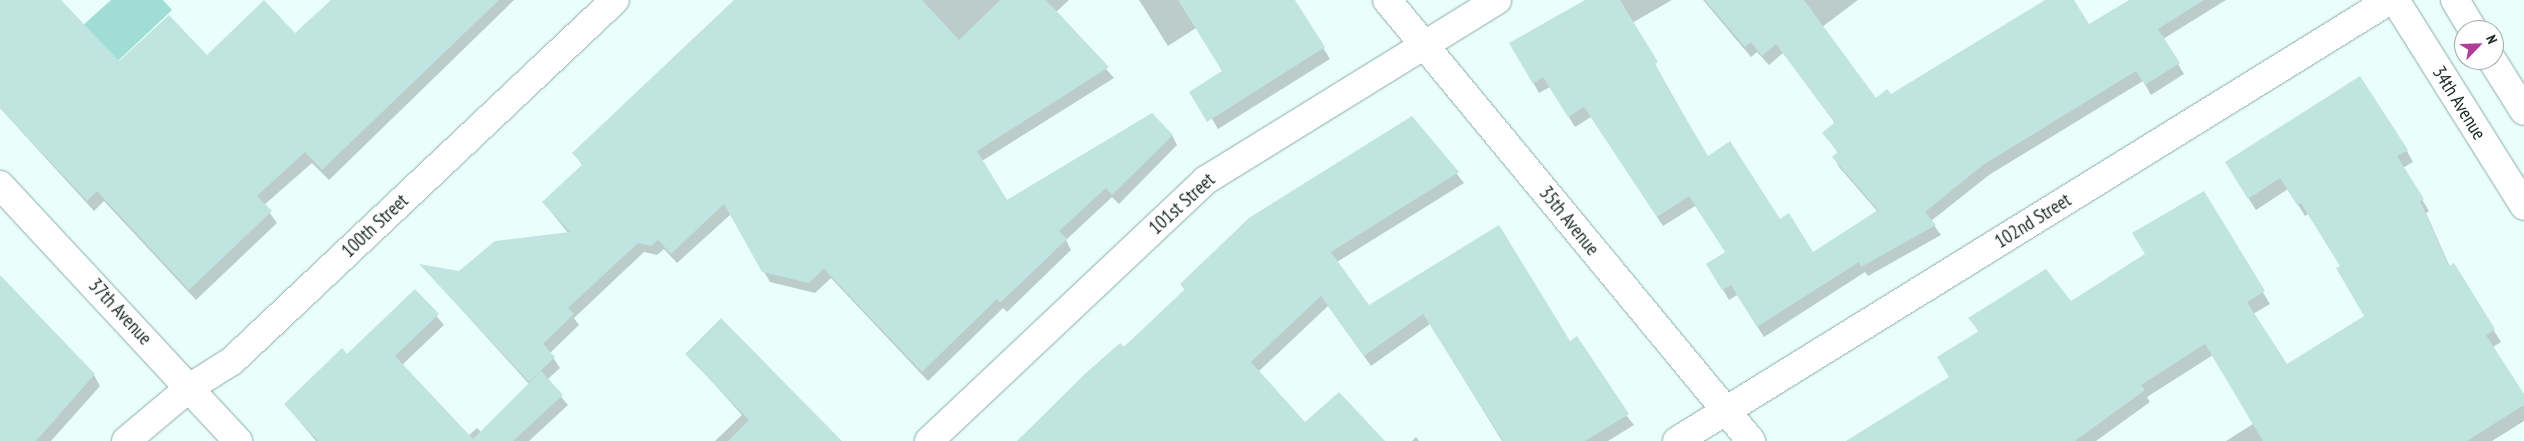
<!DOCTYPE html>
<html>
<head>
<meta charset="utf-8">
<style>
  body { margin:0 }
  #map { position:relative; width:2524px; height:441px; overflow:hidden; background:#eafffc; font-family:"PT Sans Narrow",sans-serif }
  div>[style] { position:absolute }
  [style*='--x'] { left:calc(var(--x)*1px); top:calc(var(--y)*1px); width:calc(var(--w)*1px); rotate:calc(var(--a)*1deg) }
  .green>* { inset:0; background:#9fddd5 }
  .shadow>* { inset:0; background:#0003 }
  .building>* { inset:0; background:#c0e4df }
  .roads { filter:drop-shadow(0 0 1px #89aba7) drop-shadow(0 0 1px #89aba7) }
  .minor>* { height:28px; margin:-14px; padding:0 14px; transform-origin:14px; border-radius:14px; background:#fff }
  span { translate:-50% -50%; white-space:nowrap; text-align:center; line-height:1.15; -webkit-text-stroke:4.5px #fff; paint-order:stroke }
  .street-label { font-size:19px; color:#1a2826 }
  .north { position:absolute; left:2454px; top:20px; width:50px; height:50px; box-sizing:border-box; background:#fff; border:1px solid #a3a9a8; border-radius:50%; rotate:66deg; font-size:14px; font-weight:700; line-height:20px; text-align:center; color:#1a2826 }
  .north::after { content:''; display:block; margin:auto; width:18px; height:22px; background:#b03e99; clip-path:polygon(50% 0,100% 100%,50% 72%,0 100%) }
</style>
</head>
<body>
<div id="map">
  <div class="green">
    <i style="clip-path:polygon(111px 0,163px 0,172px 10px,32px 142px,0 100px)"></i>
  </div>
  <div class="shadow">
    <i style="clip-path:polygon(0 0,60px 0,119px 63px,207px 57px,295px 35px,332px 0,514px 0,329px 180px,312px 163px,264px 205px,277px 223px,196px 300px,104px 201px,94px 211px,0 108px)"></i>
    <i style="clip-path:polygon(736px 0,1069px 0,1056px 12px,1114px 78px,982px 161px,1007px 202px,1172px 135px,1177px 145px,1119px 204px,1112px 197px,1066px 240px,1071px 250px,1007px 312px,1003px 308px,928px 381px,831px 278px,815px 293px,770px 282px,731px 214px,677px 263px,664px 249px,657px 255px,644px 252px,574px 318px,579px 325px,550px 353px,560px 368px,547px 380px,568px 405px,529px 441px,316px 441px,285px 404px,347px 355px,415px 291px,444px 325px,402px 365px,468px 436px,477px 428px,481px 432px,529px 384px,421px 265px,459px 272px,569px 234px,543px 202px,583px 166px,574px 153px)"></i>
    <i style="clip-path:polygon(1139px 0,1294px 0,1330px 59px,1218px 129px,1195px 90px,1223px 72px,1196px 28px,1168px 46px)"></i>
    <i style="clip-path:polygon(1588px 0,1672px 0,1632px 23px,1707px 157px,1812px 253px,1878px 212px,1839px 167px,1834px 157px,1838px 153px,1824px 133px,1835px 123px,1783px 53px,1769px 65px,1757px 52px,1751px 57px,1703px 0,1858px 0,1822px 27px,1876px 100px,1891px 96px,2047px 0,2073px 0,2089px 26px,2130px 0,2226px 0,2163px 39px,2184px 74px,2151px 95px,2143px 81px,1989px 175px,1931px 221px,1941px 235px,1868px 276px,1865px 272px,1764px 337px,1737px 295px,1729px 300px,1708px 264px,1727px 253px,1695px 206px,1663px 226px,1591px 117px,1575px 127px,1550px 87px,1539px 93px,1511px 43px)"></i>
    <i style="clip-path:polygon(1412px 117px,1464px 183px,1337px 262px,1368px 307px,1499px 226px,1569px 343px,1634px 425px,1608px 441px,1502px 441px,1430px 324px,1371px 366px,1328px 306px,1258px 372px,1305px 424px,1383px 441px,1021px 441px,1185px 291px,1181px 284px)"></i>
    <i style="clip-path:polygon(2407px 151px,2413px 162px,2403px 168px,2429px 211px,2426px 213px,2450px 267px,2453px 265px,2501px 342px,2493px 347px,2524px 396px,2524px 421px,2492px 441px,2226px 441px,2253px 424px,2213px 355px,2147px 397px,2150px 402px,2096px 441px,1857px 441px,1950px 378px,1979px 332px,1970px 319px,2070px 303px,2146px 255px,2203px 193px,2270px 304px,2253px 314px,2287px 366px,2365px 316px,2341px 267px,2308px 214px,2305px 216px,2288px 189px,2256px 210px,2233px 174px)"></i>
    <i style="clip-path:polygon(0 276px,94px 375px,100px 386px,51px 441px,0 441px)"></i>
    <i style="clip-path:polygon(687px 354px,841px 441px,715px 441px,742px 415px)"></i>
    <i style="clip-path:polygon(1416px 437px,1419px 441px,1412px 441px)"></i>
  </div>
  <div class="building">
    <i style="clip-path:polygon(0 0,61px 0,119px 61px,169px 15px,207px 55px,264px 0,295px 33px,331px 0,499px 0,322px 170px,305px 152px,257px 196px,272px 211px,189px 290px,97px 191px,87px 201px,0 108px)"></i>
    <i style="clip-path:polygon(734px 0,922px 0,959px 40px,1000px 0,1046px 0,1109px 67px,977px 151px,1007px 200px,1152px 113px,1173px 135px,1112px 195px,1106px 188px,1059px 231px,1067px 239px,1000px 303px,997px 299px,922px 372px,824px 269px,809px 283px,762px 272px,724px 204px,671px 254px,658px 240px,651px 246px,638px 243px,568px 308px,574px 314px,543px 344px,555px 357px,529px 382px,419px 264px,459px 271px,495px 241px,570px 232px,542px 202px,583px 164px,572px 153px)"></i>
    <i style="clip-path:polygon(1178px 0,1295px 0,1325px 47px,1207px 122px,1189px 92px,1222px 71px)"></i>
    <i style="clip-path:polygon(1585px 0,1620px 0,1658px 62px,1655px 64px,1669px 90px,1708px 156px,1730px 141px,1780px 219px,1789px 213px,1813px 252px,1878px 210px,1832px 157px,1838px 152px,1822px 133px,1835px 122px,1776px 44px,1762px 56px,1751px 42px,1745px 47px,1705px 0,1804px 0,1876px 98px,1887px 89px,1891px 94px,2045px 0,2074px 0,2089px 24px,2129px 0,2204px 0,2158px 29px,2180px 63px,2145px 85px,2136px 71px,1983px 165px,1925px 212px,1936px 225px,1861px 267px,1859px 262px,1757px 327px,1731px 285px,1722px 290px,1706px 264px,1725px 252px,1689px 196px,1657px 217px,1584px 107px,1568px 117px,1543px 77px,1533px 84px,1509px 43px)"></i>
    <i style="clip-path:polygon(2360px 76px,2408px 150px,2397px 156px,2424px 199px,2420px 201px,2449px 266px,2454px 263px,2495px 329px,2486px 335px,2524px 394px,2524px 405px,2467px 441px,2263px 441px,2205px 344px,2141px 385px,2145px 390px,2075px 441px,1846px 441px,1949px 377px,1937px 357px,1979px 331px,1968px 318px,2046px 269px,2071px 301px,2145px 254px,2132px 233px,2204px 191px,2265px 291px,2247px 302px,2287px 364px,2364px 316px,2336px 268px,2340px 266px,2301px 203px,2297px 205px,2280px 178px,2248px 199px,2225px 162px)"></i>
    <i style="clip-path:polygon(1412px 116px,1459px 172px,1331px 252px,1369px 305px,1499px 225px,1570px 341px,1577px 336px,1629px 414px,1585px 441px,1503px 441px,1423px 314px,1364px 356px,1321px 296px,1251px 362px,1305px 422px,1339px 392px,1385px 441px,1017px 441px,1086px 373px,1120px 343px,1124px 347px,1185px 289px,1180px 284px,1249px 218px)"></i>
    <i style="clip-path:polygon(0 275px,95px 374px,36px 441px,0 441px)"></i>
    <i style="clip-path:polygon(415px 289px,439px 314px,395px 356px,473px 439px,541px 371px,563px 395px,513px 441px,318px 441px,284px 404px,342px 348px,347px 354px)"></i>
    <i style="clip-path:polygon(721px 318px,771px 369px,842px 441px,728px 441px,749px 420px,685px 354px)"></i>
  </div>
  <div class="roads">
    <div class="minor">
      <i style="--x:1387;--y:0;--w:572;--a:50.46"></i>
      <i style="--x:2395;--y:0;--w:243;--a:57.9"></i>
      <i style="--x:2455;--y:0;--w:35;--a:59"></i>
      <i style="--x:2492;--y:60;--w:60;--a:57.9"></i>
      <i style="--x:0;--y:185;--w:350;--a:47.1"></i>
      <i style="--x:126;--y:441;--w:82;--a:-40.1"></i>
      <i style="--x:189;--y:388;--w:51;--a:-32.1"></i>
      <i style="--x:232;--y:361;--w:526;--a:-43.31"></i>
      <i style="--x:929;--y:441;--w:381;--a:-43.3"></i>
      <i style="--x:1206;--y:180;--w:342;--a:-31.7"></i>
      <i style="--x:1677;--y:441;--w:838;--a:-31.74"></i>
    </div>
  </div>
  <div class="street-label">
    <span style="left:2459px;top:103px;rotate:58deg">34th Avenue</span>
    <span style="left:1182px;top:204px;rotate:-42deg">101st Street</span>
    <span style="left:1569px;top:221px;rotate:51deg">35th Avenue</span>
    <span style="left:2033px;top:221px;rotate:-32deg">102nd Street</span>
    <span style="left:375px;top:226px;rotate:-43deg">100th Street</span>
    <span style="left:120px;top:312px;rotate:47deg">37th Avenue</span>
  </div>
  <div class="north">N</div>
</div>
</body>
</html>
